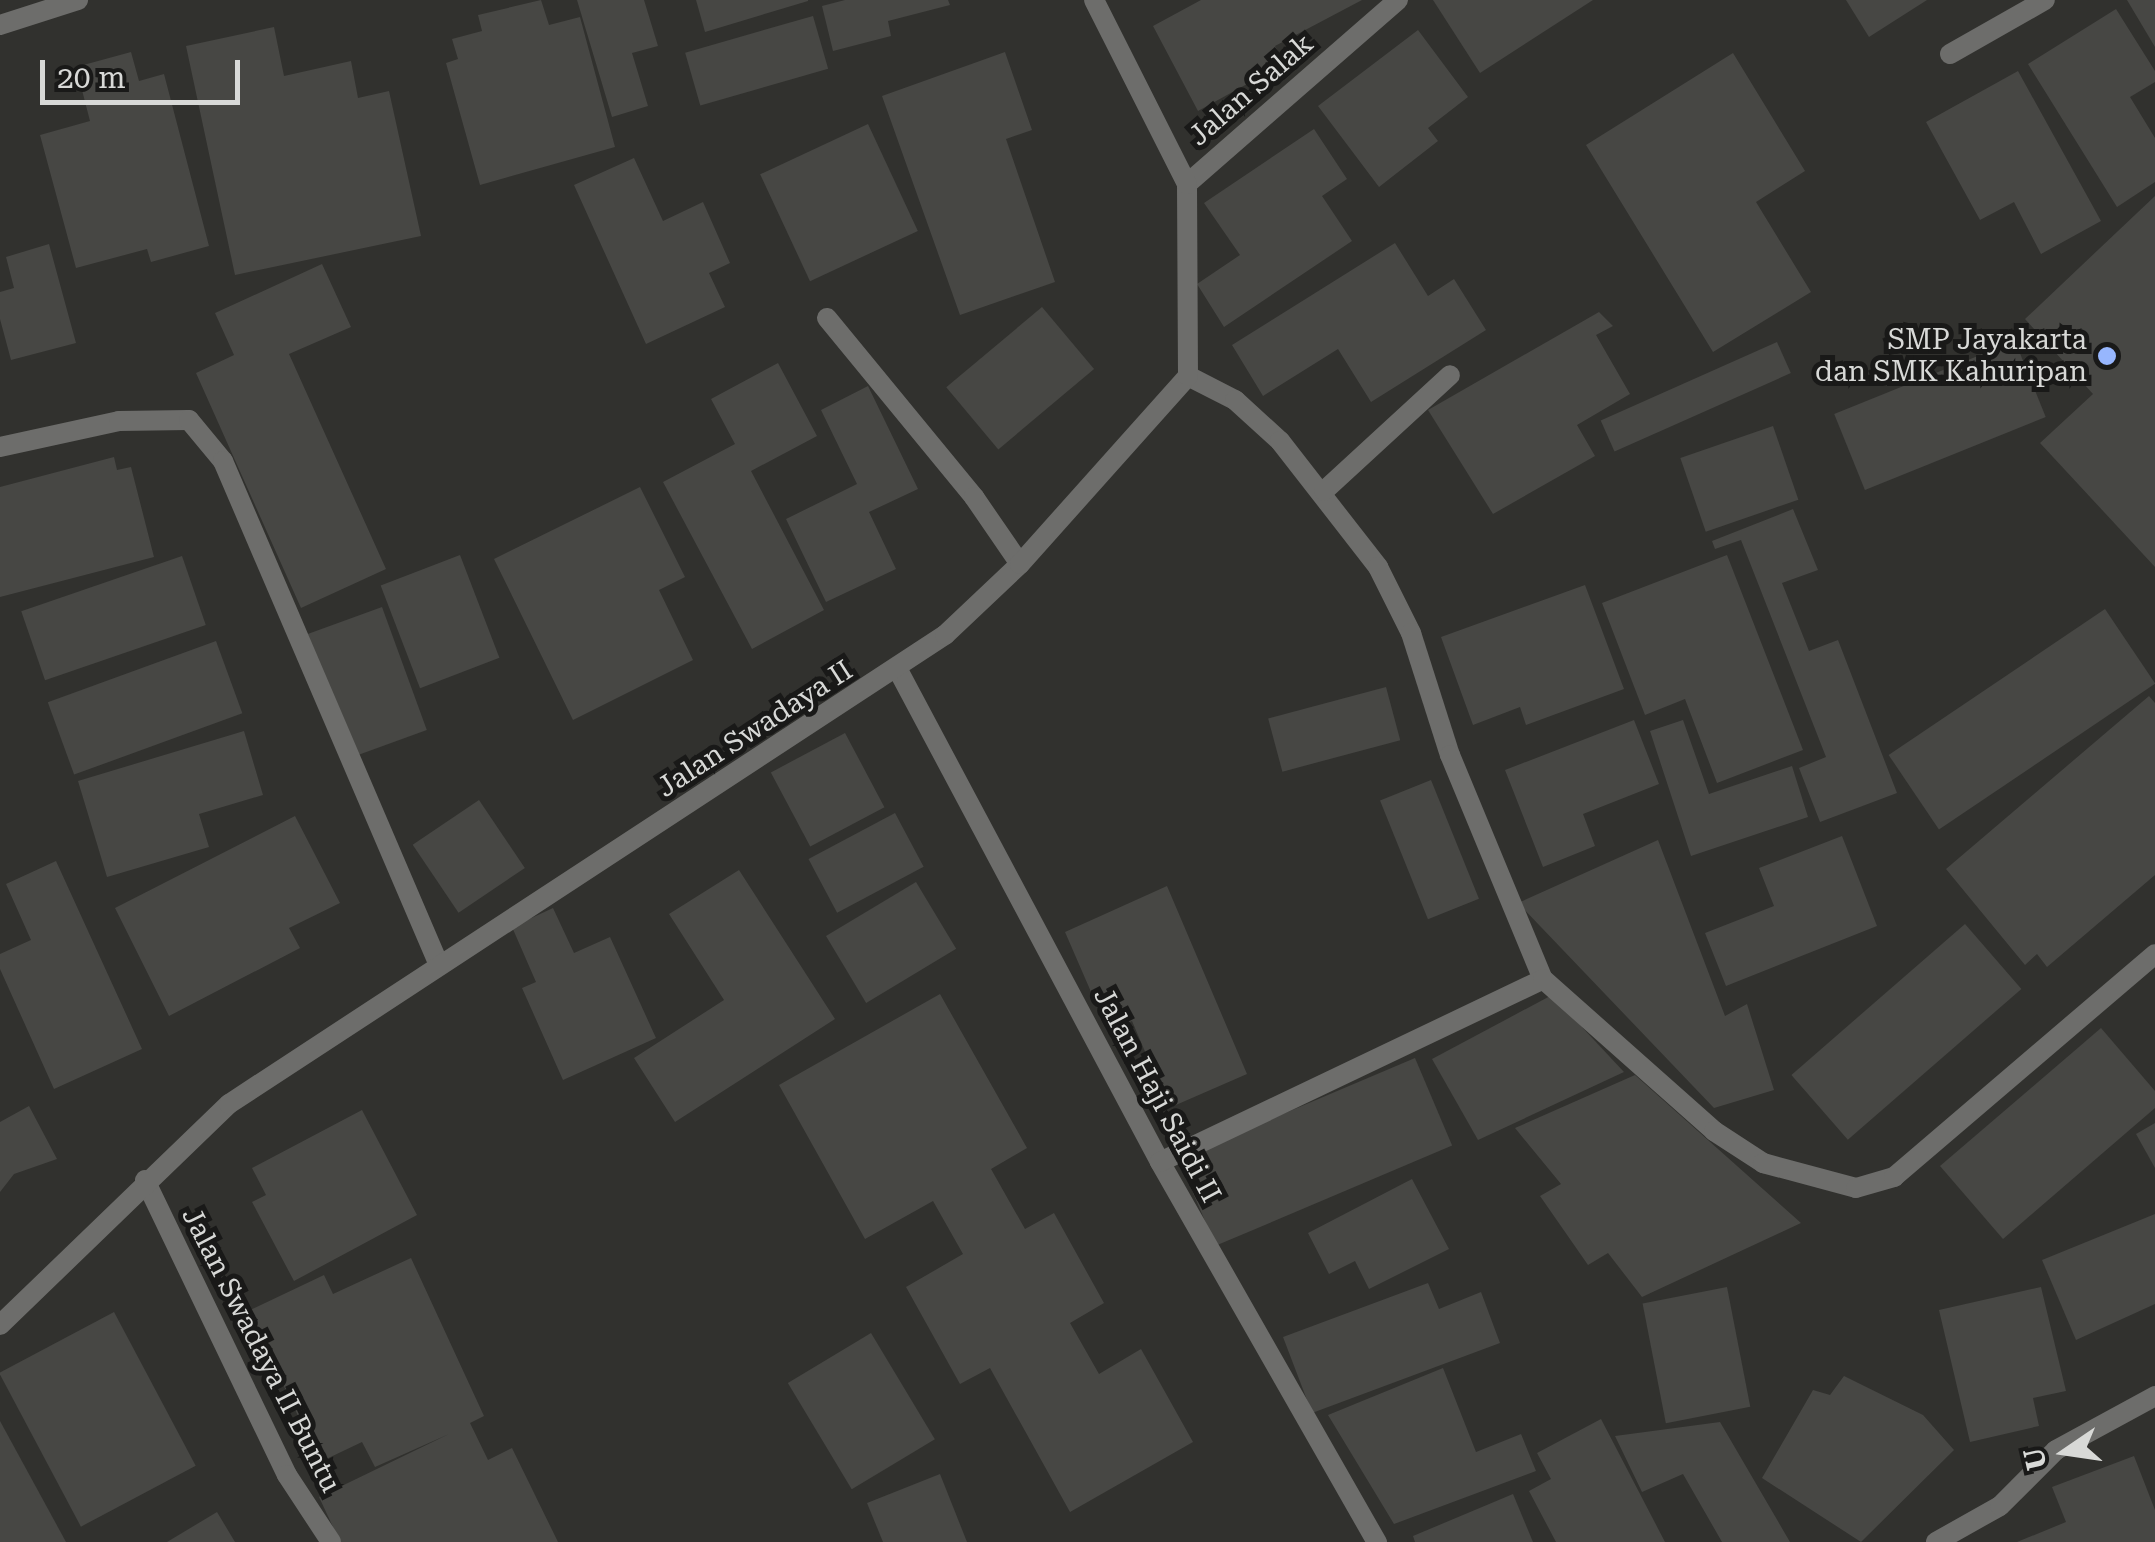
<!DOCTYPE html>
<html>
<head>
<meta charset="utf-8">
<style>
  body { margin:0 }
  #map { position:relative; width:2155px; height:1542px; overflow:hidden; background:#31312e; font-family:"Roboto Serif",serif }
  div>[style] { position:absolute }
  [style*='--x'] { left:calc(var(--x)*1px); top:calc(var(--y)*1px); width:calc(var(--w)*1px); rotate:calc(var(--a)*1deg) }
  .building>* { inset:0; background:#474744; transform-origin:0 0 }
  .street>* { height:20px; margin:-10px; padding:0 10px; transform-origin:10px; border-radius:10px; background:#6d6d6b }
  .dots>* { width:28px; height:28px; translate:-50% -50%; box-sizing:border-box; border:5px solid #191918; border-radius:50% }
  span { translate:-50% -50%; white-space:nowrap; text-align:center; line-height:1.15; -webkit-text-stroke:10px #191918; paint-order:stroke }
  .street-label { font-size:28px; color:#d8d9d7 }
  .poi-label { font-size:28px; color:#d8d9d7 }
  .right { translate:-100% -50%; text-align:right }
  .north { position:absolute; left:2015px; top:1402px; width:100px; height:100px; -webkit-text-stroke:8px #191918; paint-order:stroke; rotate:257deg; font-size:28px; font-weight:700; line-height:40px; text-align:center; color:#d8d9d7 }
  .north::after { content:''; display:block; margin:auto; width:35px; height:45px; background:#d8d9d7; clip-path:polygon(50% 0,100% 100%,50% 72%,0 100%) }
  .scale { position:absolute; left:40px; top:60px; width:200px; height:45px; box-sizing:border-box; border:5px solid #d8d9d7; border-top:0; padding-left:12px; font-size:30px; line-height:35px; white-space:nowrap; color:#d8d9d7; -webkit-text-stroke:8px #191918; paint-order:stroke }
</style>
</head>
<body>
<div id="map">
  <div class="building">
    <i style="clip-path:polygon(541px 0,549px 25px,580px 17px,615px 147px,480px 185px,446px 63px,458px 59px,452px 39px,482px 31px,478px 15px)"></i>
    <i style="clip-path:polygon(577px 0,644px 0,658px 46px,632px 53px,648px 106px,612px 117px)"></i>
    <i style="clip-path:polygon(696px 0,808px 0,808px 1px,705px 32px)"></i>
    <i style="clip-path:polygon(845px 0,948px 0,950px 5px,888px 21px,891px 36px,833px 51px,822px 6px)"></i>
    <i style="clip-path:polygon(1201px 0,1362px 0,1275px 46px,1285px 63px,1198px 111px,1153px 26px)"></i>
    <i style="clip-path:polygon(1433px 0,1593px 0,1480px 73px)"></i>
    <i style="clip-path:polygon(1846px 0,1927px 0,1869px 37px)"></i>
    <i style="clip-path:polygon(2127px 0,2155px 0,2155px 47px)"></i>
    <i style="clip-path:polygon(2116px 9px,2155px 71px,2155px 82px,2130px 97px,2155px 138px,2155px 182px,2117px 207px,2028px 64px)"></i>
    <i style="left:813px;top:16px;width:55px;height:133px;rotate:74deg"></i>
    <i style="clip-path:polygon(274px 27px,284px 76px,351px 61px,358px 98px,389px 91px,421px 236px,235px 275px,186px 46px)"></i>
    <i style="clip-path:polygon(1418px 30px,1468px 97px,1428px 128px,1438px 141px,1379px 187px,1318px 106px)"></i>
    <i style="clip-path:polygon(131px 52px,139px 81px,164px 74px,209px 246px,151px 262px,147px 249px,76px 268px,40px 135px,90px 121px,76px 67px)"></i>
    <i style="clip-path:polygon(1005px 52px,1032px 130px,1006px 139px,1055px 282px,960px 315px,882px 96px)"></i>
    <i style="clip-path:polygon(1733px 53px,1805px 171px,1756px 202px,1811px 292px,1713px 352px,1586px 145px)"></i>
    <i style="clip-path:polygon(2018px 71px,2101px 221px,2041px 254px,2014px 202px,1980px 220px,1926px 122px)"></i>
    <i style="left:868px;top:124px;width:118px;height:119px;rotate:65deg"></i>
    <i style="clip-path:polygon(1314px 129px,1347px 179px,1322px 196px,1352px 241px,1224px 327px,1197px 284px,1240px 255px,1204px 203px)"></i>
    <i style="clip-path:polygon(634px 158px,663px 221px,703px 202px,730px 263px,709px 273px,725px 307px,646px 344px,574px 185px)"></i>
    <i style="clip-path:polygon(2155px 196px,2155px 567px,2040px 443px,2093px 394px,2025px 319px)"></i>
    <i style="clip-path:polygon(1395px 243px,1428px 296px,1454px 279px,1486px 330px,1371px 402px,1338px 349px,1263px 396px,1232px 345px)"></i>
    <i style="clip-path:polygon(49px 244px,76px 343px,11px 360px,0 319px,0 292px,14px 288px,6px 257px)"></i>
    <i style="clip-path:polygon(322px 264px,351px 327px,289px 354px,386px 569px,301px 608px,196px 373px,234px 355px,215px 313px)"></i>
    <i style="left:1042px;top:307px;width:81px;height:125px;rotate:50deg"></i>
    <i style="clip-path:polygon(1599px 312px,1613px 326px,1596px 335px,1630px 394px,1577px 425px,1595px 456px,1493px 514px,1428px 410px)"></i>
    <i style="left:2015px;top:341px;width:82px;height:195px;rotate:68deg"></i>
    <i style="left:1777px;top:342px;width:34px;height:193px;rotate:66deg"></i>
    <i style="clip-path:polygon(778px 363px,817px 436px,751px 471px,824px 610px,752px 649px,663px 482px,735px 444px,711px 399px)"></i>
    <i style="clip-path:polygon(868px 386px,918px 489px,869px 512px,896px 569px,826px 602px,786px 519px,857px 484px,821px 410px)"></i>
    <i style="left:1773px;top:426px;width:78px;height:98px;rotate:71deg"></i>
    <i style="clip-path:polygon(114px 457px,117px 470px,131px 467px,154px 557px,0 597px,0 487px)"></i>
    <i style="clip-path:polygon(640px 487px,685px 577px,659px 590px,693px 660px,573px 720px,494px 559px)"></i>
    <i style="clip-path:polygon(1793px 509px,1818px 570px,1782px 583px,1809px 651px,1838px 640px,1897px 793px,1820px 822px,1799px 768px,1826px 757px,1741px 540px,1715px 549px,1712px 541px)"></i>
    <i style="left:460px;top:555px;width:110px;height:85px;rotate:69deg"></i>
    <i style="clip-path:polygon(1727px 555px,1803px 750px,1717px 783px,1685px 699px,1645px 715px,1602px 603px)"></i>
    <i style="left:182px;top:556px;width:73px;height:170px;rotate:71deg"></i>
    <i style="clip-path:polygon(1585px 585px,1624px 689px,1526px 725px,1520px 707px,1473px 725px,1441px 637px)"></i>
    <i style="left:382px;top:607px;width:131px;height:79px;rotate:70deg"></i>
    <i style="left:2105px;top:609px;width:90px;height:261px;rotate:56deg"></i>
    <i style="left:216px;top:641px;width:77px;height:179px;rotate:70deg"></i>
    <i style="left:1386px;top:687px;width:55px;height:122px;rotate:75deg"></i>
    <i style="clip-path:polygon(2149px 696px,2155px 703px,2155px 875px,2047px 967px,2037px 954px,2025px 965px,1946px 869px)"></i>
    <i style="clip-path:polygon(1634px 720px,1659px 784px,1583px 814px,1595px 846px,1543px 867px,1505px 770px)"></i>
    <i style="clip-path:polygon(1683px 720px,1709px 794px,1792px 766px,1808px 817px,1691px 856px,1650px 731px)"></i>
    <i style="clip-path:polygon(244px 731px,263px 795px,199px 814px,209px 847px,107px 877px,78px 781px)"></i>
    <i style="left:845px;top:733px;width:84px;height:84px;rotate:62deg"></i>
    <i style="left:1431px;top:780px;width:128px;height:55px;rotate:68deg"></i>
    <i style="left:479px;top:800px;width:82px;height:80px;rotate:56deg"></i>
    <i style="left:895px;top:813px;width:61px;height:98px;rotate:62deg"></i>
    <i style="clip-path:polygon(295px 816px,340px 903px,289px 928px,300px 948px,169px 1016px,115px 908px)"></i>
    <i style="clip-path:polygon(1842px 836px,1877px 926px,1726px 986px,1705px 933px,1774px 906px,1759px 868px)"></i>
    <i style="clip-path:polygon(1658px 840px,1725px 1016px,1747px 1004px,1774px 1090px,1714px 1108px,1518px 903px)"></i>
    <i style="clip-path:polygon(56px 861px,142px 1049px,54px 1089px,0 969px,0 954px,31px 940px,6px 884px)"></i>
    <i style="clip-path:polygon(739px 870px,835px 1019px,675px 1122px,634px 1058px,724px 1000px,669px 914px)"></i>
    <i style="left:916px;top:882px;width:78px;height:105px;rotate:59deg"></i>
    <i style="clip-path:polygon(1167px 886px,1247px 1074px,1169px 1108px,1132px 1021px,1108px 1031px,1065px 932px)"></i>
    <i style="clip-path:polygon(553px 908px,574px 953px,610px 937px,656px 1038px,563px 1080px,522px 988px,536px 982px,512px 927px)"></i>
    <i style="left:1965px;top:924px;width:86px;height:230px;rotate:49deg"></i>
    <i style="clip-path:polygon(940px 994px,1027px 1148px,991px 1169px,1025px 1229px,1054px 1213px,1104px 1303px,1070px 1323px,1099px 1374px,1141px 1349px,1193px 1442px,1070px 1512px,990px 1368px,960px 1384px,906px 1287px,963px 1254px,933px 1201px,865px 1239px,779px 1085px)"></i>
    <i style="clip-path:polygon(1552px 995px,1624px 1072px,1478px 1140px,1432px 1059px)"></i>
    <i style="clip-path:polygon(2101px 1028px,2155px 1091px,2155px 1108px,2003px 1239px,1940px 1166px)"></i>
    <i style="left:1415px;top:1058px;width:95px;height:257px;rotate:67deg"></i>
    <i style="clip-path:polygon(1635px 1075px,1801px 1223px,1642px 1297px,1608px 1253px,1588px 1265px,1540px 1196px,1561px 1184px,1515px 1128px)"></i>
    <i style="clip-path:polygon(29px 1106px,57px 1159px,14px 1174px,0 1192px,0 1122px)"></i>
    <i style="clip-path:polygon(362px 1110px,417px 1215px,294px 1281px,252px 1202px,266px 1195px,252px 1168px)"></i>
    <i style="clip-path:polygon(2155px 1123px,2155px 1168px,2136px 1134px)"></i>
    <i style="clip-path:polygon(1412px 1179px,1449px 1249px,1369px 1289px,1355px 1261px,1329px 1274px,1308px 1233px)"></i>
    <i style="clip-path:polygon(2155px 1214px,2155px 1304px,2076px 1340px,2042px 1260px)"></i>
    <i style="clip-path:polygon(411px 1258px,484px 1416px,470px 1423px,488px 1460px,512px 1448px,558px 1542px,340px 1542px,319px 1497px,449px 1434px,375px 1467px,362px 1442px,320px 1462px,248px 1311px,324px 1275px,333px 1294px)"></i>
    <i style="clip-path:polygon(1428px 1283px,1439px 1309px,1481px 1292px,1500px 1343px,1312px 1413px,1283px 1337px)"></i>
    <i style="left:1727px;top:1287px;width:122px;height:86px;rotate:79deg"></i>
    <i style="clip-path:polygon(2041px 1287px,2066px 1391px,2033px 1398px,2039px 1426px,1970px 1442px,1939px 1310px)"></i>
    <i style="left:114px;top:1312px;width:174px;height:130px;rotate:62deg"></i>
    <i style="left:871px;top:1333px;width:124px;height:97px;rotate:59deg"></i>
    <i style="clip-path:polygon(1443px 1368px,1476px 1452px,1521px 1434px,1536px 1471px,1394px 1524px,1328px 1415px)"></i>
    <i style="clip-path:polygon(1844px 1376px,1923px 1415px,1954px 1450px,1861px 1542px,1762px 1478px,1813px 1390px,1830px 1395px)"></i>
    <i style="clip-path:polygon(1601px 1419px,1665px 1542px,1556px 1542px,1529px 1491px,1551px 1479px,1537px 1453px)"></i>
    <i style="clip-path:polygon(0 1421px,66px 1542px,0 1542px)"></i>
    <i style="clip-path:polygon(1720px 1422px,1790px 1542px,1722px 1542px,1683px 1474px,1642px 1492px,1615px 1436px)"></i>
    <i style="clip-path:polygon(2134px 1456px,2155px 1510px,2155px 1542px,2017px 1542px,2066px 1522px,2052px 1487px)"></i>
    <i style="clip-path:polygon(940px 1474px,967px 1542px,883px 1542px,867px 1503px)"></i>
    <i style="clip-path:polygon(1513px 1494px,1533px 1542px,1415px 1542px,1413px 1536px)"></i>
    <i style="clip-path:polygon(217px 1512px,235px 1542px,167px 1542px)"></i>
  </div>
  <div class="street">
    <i style="--x:0;--y:25;--w:82;--a:-17.8"></i>
    <i style="--x:1950;--y:54;--w:109;--a:-29.6"></i>
    <i style="--x:1187;--y:184;--w:280;--a:-41.1"></i>
    <i style="--x:827;--y:318;--w:232;--a:50.6"></i>
    <i style="--x:974;--y:497;--w:81;--a:55.5"></i>
    <i style="--x:1188;--y:376;--w:53;--a:27.1"></i>
    <i style="--x:1235;--y:400;--w:61;--a:42.3"></i>
    <i style="--x:1280;--y:441;--w:160;--a:52.1"></i>
    <i style="--x:1378;--y:567;--w:74;--a:63.4"></i>
    <i style="--x:1411;--y:633;--w:128;--a:72.3"></i>
    <i style="--x:1450;--y:755;--w:243;--a:67.5"></i>
    <i style="--x:0;--y:447;--w:122;--a:-12.3"></i>
    <i style="--x:119;--y:421;--w:70;--a:-0.8"></i>
    <i style="--x:189;--y:420;--w:53;--a:50.3"></i>
    <i style="--x:223;--y:461;--w:548;--a:66.8"></i>
    <i style="--x:1324;--y:491;--w:171;--a:-42.6"></i>
    <i style="--x:898;--y:670;--w:557;--a:61.96"></i>
    <i style="--x:1160;--y:1162;--w:438;--a:60.3"></i>
    <i style="--x:1160;--y:1162;--w:424;--a:-25.5"></i>
    <i style="--x:1543;--y:979;--w:229;--a:41.6"></i>
    <i style="--x:1714;--y:1131;--w:59;--a:33.1"></i>
    <i style="--x:1763;--y:1163;--w:96;--a:15"></i>
    <i style="--x:1856;--y:1188;--w:40;--a:-16"></i>
    <i style="--x:1894;--y:1177;--w:343;--a:-40.5"></i>
    <i style="--x:145;--y:1180;--w:327;--a:64.3"></i>
    <i style="--x:287;--y:1475;--w:80;--a:56.7"></i>
    <i style="--x:0;--y:1325;--w:318;--a:-44"></i>
    <i style="--x:229;--y:1104;--w:856;--a:-33.23"></i>
    <i style="--x:945;--y:635;--w:103;--a:-43.4"></i>
    <i style="--x:1020;--y:564;--w:252;--a:-48.2"></i>
    <i style="--x:1188;--y:376;--w:192;--a:-90.3"></i>
    <i style="--x:1187;--y:184;--w:206;--a:-116.8"></i>
    <i style="--x:1936;--y:1542;--w:73;--a:-29.4"></i>
    <i style="--x:2000;--y:1506;--w:79;--a:-45"></i>
    <i style="--x:2056;--y:1450;--w:113;--a:-28.6"></i>
  </div>
  <div class="dots">
    <i style="left:2107px;top:356px;background:#97b6fd"></i>
  </div>
  <div class="street-label">
    <span style="left:1251px;top:90px;rotate:-41deg">Jalan Salak</span>
    <span style="left:755px;top:729px;rotate:-33deg">Jalan Swadaya II</span>
    <span style="left:1157px;top:1095px;rotate:62deg">Jalan Haji Saidi II</span>
    <span style="left:261px;top:1350px;rotate:63deg">Jalan Swadaya II Buntu</span>
  </div>
  <div class="poi-label">
    <span class="right" style="left:2087px;top:356px">SMP Jayakarta<br>dan SMK Kahuripan</span>
  </div>
  <div class="north">U</div>
  <div class="scale">20 m</div>
</div>
</body>
</html>
